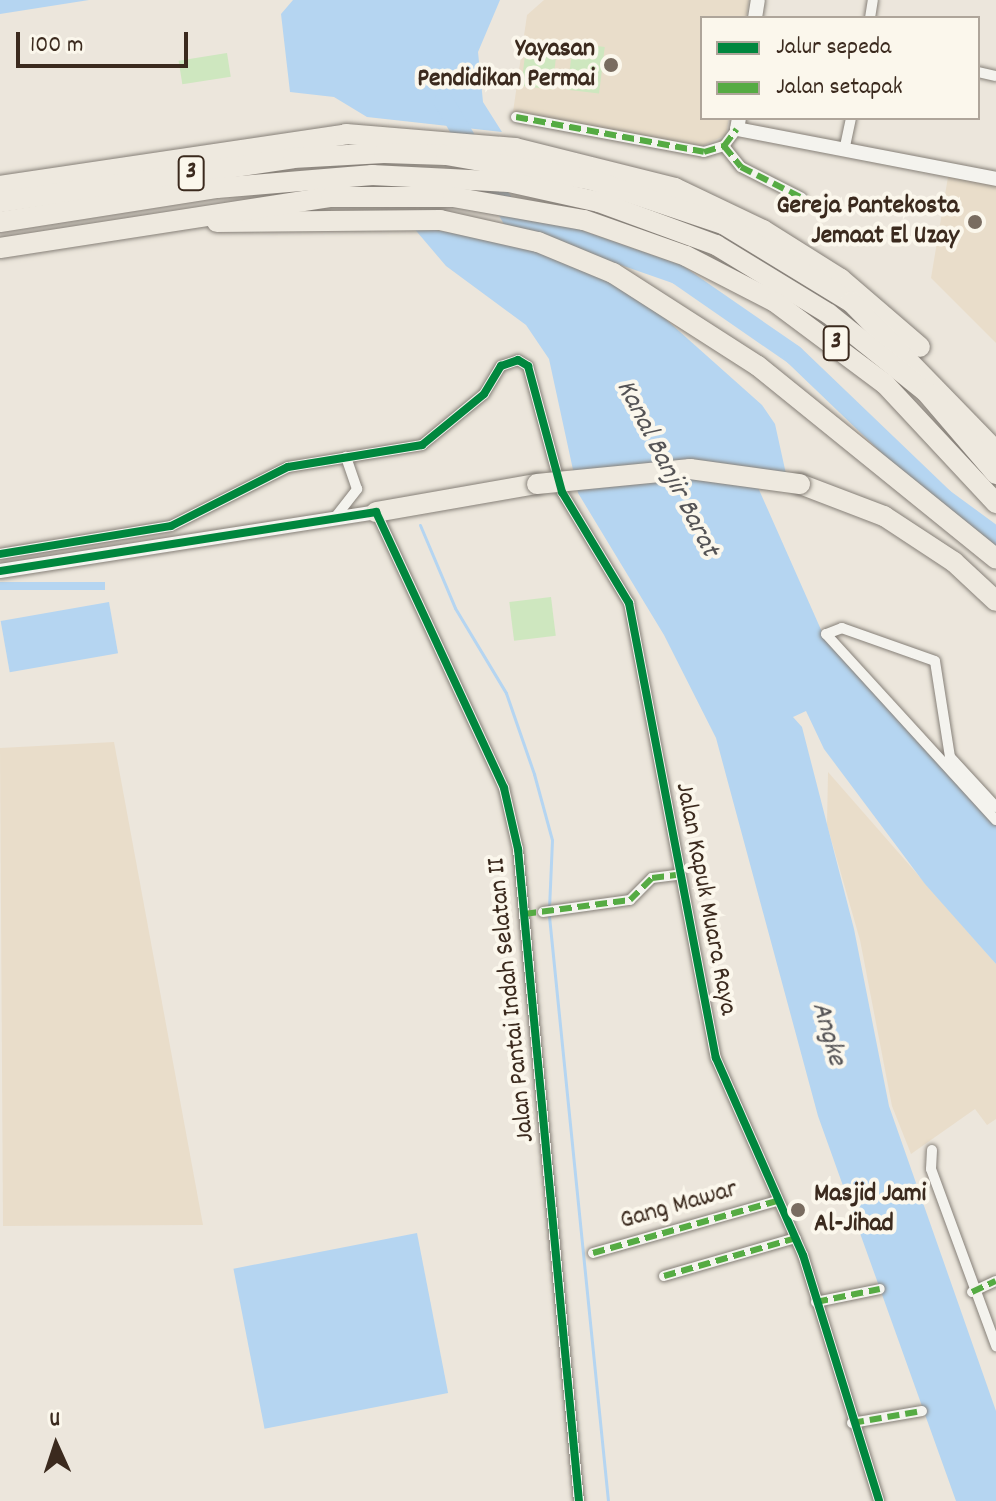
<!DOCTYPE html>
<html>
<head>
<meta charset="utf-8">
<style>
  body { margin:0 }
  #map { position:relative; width:996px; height:1501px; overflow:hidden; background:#ece6dc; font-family:Dekko,sans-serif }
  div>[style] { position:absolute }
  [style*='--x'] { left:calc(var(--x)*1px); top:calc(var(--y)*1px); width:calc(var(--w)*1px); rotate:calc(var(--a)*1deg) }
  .built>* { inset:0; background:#e9ddca }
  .green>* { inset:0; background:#cee7bf; transform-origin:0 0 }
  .water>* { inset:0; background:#b5d5f1; transform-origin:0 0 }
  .stream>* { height:3px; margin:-1.5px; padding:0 1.5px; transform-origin:1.5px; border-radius:1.5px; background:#b5d5f1 }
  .river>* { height:20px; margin:-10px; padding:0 10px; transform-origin:10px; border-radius:10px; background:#b5d5f1 }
  .roads { filter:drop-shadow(0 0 2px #868078) drop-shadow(0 0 2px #868078) }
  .street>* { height:10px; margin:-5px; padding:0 5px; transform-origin:5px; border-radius:5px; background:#f4f3ee }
  .secondary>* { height:14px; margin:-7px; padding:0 7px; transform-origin:7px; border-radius:7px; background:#f4f3ee }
  .highway>* { height:20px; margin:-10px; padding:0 10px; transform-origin:10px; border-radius:10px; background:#eee9df }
  .bridges { filter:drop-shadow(0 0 2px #868078) drop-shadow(0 0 2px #868078) }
  .highway-bridge>* { height:20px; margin:-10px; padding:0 10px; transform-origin:10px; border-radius:10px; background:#eee9df }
  .quiet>* { height:6px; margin-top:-3px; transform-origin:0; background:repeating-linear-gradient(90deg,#55ab43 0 12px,transparent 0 18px) }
  .cycleway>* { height:8px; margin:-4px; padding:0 4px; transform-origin:4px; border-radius:4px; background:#00873e }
  .dots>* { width:22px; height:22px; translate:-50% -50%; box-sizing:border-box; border:4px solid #fbf7ec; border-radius:50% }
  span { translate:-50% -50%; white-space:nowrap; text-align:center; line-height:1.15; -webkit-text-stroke:8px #fbf7ec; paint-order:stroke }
  .shield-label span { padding:2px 6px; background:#fbf7ec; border:2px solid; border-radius:6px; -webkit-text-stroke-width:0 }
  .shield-label { font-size:24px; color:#3b2a1e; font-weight:700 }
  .poi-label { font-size:26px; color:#3b2a1e; font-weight:700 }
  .right { translate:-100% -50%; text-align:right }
  .left { translate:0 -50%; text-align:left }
  .street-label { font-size:26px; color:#3b2a1e }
  .water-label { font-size:28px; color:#545355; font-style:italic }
  .legend { position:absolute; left:700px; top:16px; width:280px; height:104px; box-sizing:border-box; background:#fbf7ec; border:2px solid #aea59a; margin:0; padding:10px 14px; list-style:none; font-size:24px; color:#3b2a1e }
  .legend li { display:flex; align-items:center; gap:16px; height:40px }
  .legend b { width:40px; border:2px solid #aea59a }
  .north { position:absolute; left:16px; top:1405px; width:80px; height:80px; -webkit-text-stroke:6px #fbf7ec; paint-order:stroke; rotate:357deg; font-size:22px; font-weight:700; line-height:32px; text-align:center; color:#3b2a1e }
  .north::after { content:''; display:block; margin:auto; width:28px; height:36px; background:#3b2a1e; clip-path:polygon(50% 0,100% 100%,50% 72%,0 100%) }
  .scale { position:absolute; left:16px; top:32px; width:172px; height:36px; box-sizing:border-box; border:4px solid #3b2a1e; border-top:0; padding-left:10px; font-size:24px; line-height:28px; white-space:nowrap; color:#3b2a1e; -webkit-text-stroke:6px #fbf7ec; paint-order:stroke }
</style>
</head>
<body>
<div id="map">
  <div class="built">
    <i style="clip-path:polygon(544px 0,749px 0,746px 18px,702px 18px,702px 118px,729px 118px,726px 135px,702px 146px,513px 112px,527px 15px)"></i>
    <i style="clip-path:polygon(949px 171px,996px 180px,996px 343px,931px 278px)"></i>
    <i style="clip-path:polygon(114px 742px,203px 1225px,3px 1226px,0 748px)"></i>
    <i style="clip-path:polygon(828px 772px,996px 964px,996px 1119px,987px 1125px,975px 1109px,911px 1154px,892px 1106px,860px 940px,827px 825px)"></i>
  </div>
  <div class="green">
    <i style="left:527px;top:39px;width:31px;height:47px;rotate:7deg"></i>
    <i style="left:573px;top:43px;width:32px;height:47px;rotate:7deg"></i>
    <i style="left:227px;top:53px;width:24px;height:49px;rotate:81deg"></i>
    <i style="left:551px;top:597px;width:39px;height:42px;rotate:83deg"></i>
  </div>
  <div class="water">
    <i style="clip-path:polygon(0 0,89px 0,0 14px)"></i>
    <i style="clip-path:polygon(293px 0,500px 0,478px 52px,483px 102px,502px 132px,367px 117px,334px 97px,290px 92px,281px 14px)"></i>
    <i style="clip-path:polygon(412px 226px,540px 248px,633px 290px,762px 405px,775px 424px,786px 474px,749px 467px,826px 641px,996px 826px,996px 964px,925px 884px,824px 749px,806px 711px,793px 717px,802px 727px,854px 929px,889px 1106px,996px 1411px,996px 1501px,956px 1501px,818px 1116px,716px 738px,664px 635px,578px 493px,549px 359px,526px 325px,446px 266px)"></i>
    <i style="left:105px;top:582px;width:8px;height:106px;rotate:90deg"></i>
    <i style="left:109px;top:602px;width:52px;height:110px;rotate:80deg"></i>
    <i style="left:417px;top:1233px;width:163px;height:187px;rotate:79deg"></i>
  </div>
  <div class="stream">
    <i style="--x:420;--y:525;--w:90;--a:67.1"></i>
    <i style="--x:455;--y:608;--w:99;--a:59"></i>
    <i style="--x:506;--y:693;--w:86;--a:70.9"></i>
    <i style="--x:534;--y:774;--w:68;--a:74.7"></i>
    <i style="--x:552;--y:840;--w:68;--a:92.5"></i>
    <i style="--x:549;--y:916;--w:588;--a:84.24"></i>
  </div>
  <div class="river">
    <i style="--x:444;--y:102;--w:172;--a:59.6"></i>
    <i style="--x:511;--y:216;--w:176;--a:19.3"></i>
    <i style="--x:677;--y:274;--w:142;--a:34.7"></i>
    <i style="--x:794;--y:355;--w:207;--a:43.8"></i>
    <i style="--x:943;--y:498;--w:66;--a:36.3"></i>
  </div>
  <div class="roads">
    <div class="street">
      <i style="--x:870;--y:18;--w:18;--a:-81"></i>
      <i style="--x:978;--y:72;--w:18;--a:13"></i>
      <i style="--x:516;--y:117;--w:191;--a:10.5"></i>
      <i style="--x:704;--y:152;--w:21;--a:-17"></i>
      <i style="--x:724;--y:146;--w:21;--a:-53"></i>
      <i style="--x:724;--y:146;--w:27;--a:51"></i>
      <i style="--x:741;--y:167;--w:68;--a:26.9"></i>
      <i style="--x:844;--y:151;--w:34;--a:-78"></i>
      <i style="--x:376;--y:512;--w:304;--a:65.1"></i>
      <i style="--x:504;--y:788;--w:63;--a:77.1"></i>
      <i style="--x:518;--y:849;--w:655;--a:84.66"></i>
      <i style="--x:337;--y:515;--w:33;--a:-52"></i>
      <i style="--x:357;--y:489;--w:34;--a:-109"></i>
      <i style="--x:0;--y:554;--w:173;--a:-9.3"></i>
      <i style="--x:171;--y:526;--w:131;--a:-26.8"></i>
      <i style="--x:288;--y:467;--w:136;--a:-9.3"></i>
      <i style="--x:422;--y:445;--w:80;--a:-39.4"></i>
      <i style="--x:484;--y:394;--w:33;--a:-59"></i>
      <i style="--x:501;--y:366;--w:18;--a:-19"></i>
      <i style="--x:518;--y:360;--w:12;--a:31"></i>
      <i style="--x:528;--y:366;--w:131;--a:74.9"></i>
      <i style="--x:562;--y:492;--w:130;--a:58.9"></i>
      <i style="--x:629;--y:603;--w:463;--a:79.2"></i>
      <i style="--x:716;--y:1058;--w:215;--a:66.2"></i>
      <i style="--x:803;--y:1255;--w:257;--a:72.8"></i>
      <i style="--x:996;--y:807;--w:68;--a:-132.6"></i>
      <i style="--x:950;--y:757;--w:97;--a:-98.9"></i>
      <i style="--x:935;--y:661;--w:99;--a:-160.5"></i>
      <i style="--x:842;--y:628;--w:17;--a:159"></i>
      <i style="--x:826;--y:634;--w:252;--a:47.6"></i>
      <i style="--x:543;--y:912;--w:88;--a:-7.9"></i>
      <i style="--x:630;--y:900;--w:31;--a:-45"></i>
      <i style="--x:652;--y:878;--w:24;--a:-7"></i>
      <i style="--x:932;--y:1150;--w:19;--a:93"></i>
      <i style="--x:931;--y:1169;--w:189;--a:69.8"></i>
      <i style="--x:593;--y:1253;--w:191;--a:-15.8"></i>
      <i style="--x:664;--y:1276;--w:137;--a:-16.1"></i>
      <i style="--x:972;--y:1292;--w:26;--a:-25"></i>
      <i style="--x:816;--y:1302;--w:65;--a:-11.5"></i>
      <i style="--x:852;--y:1423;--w:71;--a:-9.7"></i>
    </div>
    <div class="secondary">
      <i style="--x:755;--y:18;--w:18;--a:-81"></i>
      <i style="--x:739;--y:118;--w:11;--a:100"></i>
      <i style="--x:737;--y:129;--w:264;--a:10.9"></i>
      <i style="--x:0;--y:571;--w:381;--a:-8.9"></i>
    </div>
    <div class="highway">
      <i style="--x:0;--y:186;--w:350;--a:-8.5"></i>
      <i style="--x:346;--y:134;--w:170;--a:4.7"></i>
      <i style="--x:515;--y:148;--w:165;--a:14"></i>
      <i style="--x:675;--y:188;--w:98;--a:25.5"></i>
      <i style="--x:763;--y:230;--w:92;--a:32.1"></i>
      <i style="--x:841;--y:279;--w:104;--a:40.7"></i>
      <i style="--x:0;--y:202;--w:296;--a:-8.5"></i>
      <i style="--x:293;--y:158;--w:91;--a:-3.1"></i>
      <i style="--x:384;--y:153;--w:62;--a:1.8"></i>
      <i style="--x:446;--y:155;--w:148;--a:9.7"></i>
      <i style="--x:592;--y:180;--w:138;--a:18.6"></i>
      <i style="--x:723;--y:224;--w:150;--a:31.4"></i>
      <i style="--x:851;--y:302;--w:208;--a:45.8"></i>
      <i style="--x:0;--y:222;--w:220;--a:-8.9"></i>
      <i style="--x:217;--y:188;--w:156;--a:-4.8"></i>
      <i style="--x:372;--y:175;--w:137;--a:2.9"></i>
      <i style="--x:509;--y:182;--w:92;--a:12.5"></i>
      <i style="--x:599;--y:202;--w:125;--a:20.2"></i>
      <i style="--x:716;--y:245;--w:132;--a:31.4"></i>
      <i style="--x:829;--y:314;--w:124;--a:38.8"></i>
      <i style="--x:926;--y:392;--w:108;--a:49.5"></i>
      <i style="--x:217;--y:222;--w:223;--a:-0.5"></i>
      <i style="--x:440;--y:220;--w:100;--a:12.7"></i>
      <i style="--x:538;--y:242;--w:81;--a:22.5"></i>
      <i style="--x:613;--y:273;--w:172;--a:32.7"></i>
      <i style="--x:758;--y:366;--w:306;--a:39"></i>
      <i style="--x:0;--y:248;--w:335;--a:-8.8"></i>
      <i style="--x:331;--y:197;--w:122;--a:0"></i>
      <i style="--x:453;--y:197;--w:133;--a:10"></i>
      <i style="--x:584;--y:220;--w:108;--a:19.4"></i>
      <i style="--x:686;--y:256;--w:100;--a:27.3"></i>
      <i style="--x:775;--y:302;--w:137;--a:36.7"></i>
      <i style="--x:885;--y:384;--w:163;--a:47"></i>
      <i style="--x:800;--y:484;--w:90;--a:20.9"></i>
      <i style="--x:884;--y:516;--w:84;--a:33.3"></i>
      <i style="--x:954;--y:562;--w:57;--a:42.9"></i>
      <i style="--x:376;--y:512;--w:163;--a:-9.9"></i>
    </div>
  </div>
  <div class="bridges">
    <div class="highway-bridge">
      <i style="--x:537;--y:484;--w:154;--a:-5.6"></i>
      <i style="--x:690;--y:469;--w:111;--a:7.8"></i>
    </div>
  </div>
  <div class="quiet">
    <i style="--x:516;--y:117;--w:191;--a:10.5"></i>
    <i style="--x:704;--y:152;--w:21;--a:-17"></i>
    <i style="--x:724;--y:146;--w:21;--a:-53"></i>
    <i style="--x:724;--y:146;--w:27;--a:51"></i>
    <i style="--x:741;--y:167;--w:68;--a:26.9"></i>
    <i style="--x:524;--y:914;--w:107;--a:-7.5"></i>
    <i style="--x:630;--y:900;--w:31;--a:-45"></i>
    <i style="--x:652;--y:878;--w:24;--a:-7"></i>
    <i style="--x:593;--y:1253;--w:191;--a:-15.8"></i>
    <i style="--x:664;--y:1276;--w:137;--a:-16.1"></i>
    <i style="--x:972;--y:1292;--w:26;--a:-25"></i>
    <i style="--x:816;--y:1302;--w:65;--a:-11.5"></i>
    <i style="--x:852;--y:1423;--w:71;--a:-9.7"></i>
  </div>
  <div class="cycleway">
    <i style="--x:0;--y:554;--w:173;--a:-9.3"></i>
    <i style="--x:171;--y:526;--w:131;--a:-26.8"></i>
    <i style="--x:288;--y:467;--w:136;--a:-9.3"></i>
    <i style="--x:422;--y:445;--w:80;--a:-39.4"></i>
    <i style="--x:484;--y:394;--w:33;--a:-59"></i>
    <i style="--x:501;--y:366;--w:18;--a:-19"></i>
    <i style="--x:518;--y:360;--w:12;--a:31"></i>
    <i style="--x:528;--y:366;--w:131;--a:74.9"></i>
    <i style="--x:562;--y:492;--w:130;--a:58.9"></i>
    <i style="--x:629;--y:603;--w:463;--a:79.2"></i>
    <i style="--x:716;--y:1058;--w:215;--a:66.2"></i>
    <i style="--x:803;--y:1255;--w:257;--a:72.8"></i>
    <i style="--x:0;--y:571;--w:381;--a:-8.9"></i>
    <i style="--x:376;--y:512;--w:304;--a:65.1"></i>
    <i style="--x:504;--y:788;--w:63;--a:77.1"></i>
    <i style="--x:518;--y:849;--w:655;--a:84.66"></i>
  </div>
  <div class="dots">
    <i style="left:611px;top:65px;background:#796c60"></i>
    <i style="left:975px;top:222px;background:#796c60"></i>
    <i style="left:798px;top:1210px;background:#796c60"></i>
  </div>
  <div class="shield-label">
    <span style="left:191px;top:173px">3</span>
    <span style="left:836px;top:343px">3</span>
  </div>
  <div class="poi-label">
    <span class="right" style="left:595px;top:65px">Yayasan<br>Pendidikan Permai</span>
    <span class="right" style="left:959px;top:222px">Gereja Pantekosta<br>Jemaat El Uzay</span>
    <span class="left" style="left:814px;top:1210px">Masjid Jami<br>Al-Jihad</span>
  </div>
  <div class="street-label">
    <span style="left:705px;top:899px;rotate:79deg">Jalan Kapuk Muara Raya</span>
    <span style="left:512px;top:1000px;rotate:-96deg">Jalan Pantai Indah Selatan II</span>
    <span style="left:679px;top:1206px;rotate:-16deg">Gang Mawar</span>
  </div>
  <div class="water-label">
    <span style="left:666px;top:469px;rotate:63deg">Kanal Banjir Barat</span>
    <span style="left:827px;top:1034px;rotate:74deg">Angke</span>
  </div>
  <ul class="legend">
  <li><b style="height:10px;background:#00873e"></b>Jalur sepeda</li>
  <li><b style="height:10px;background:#55ab43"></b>Jalan setapak</li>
  </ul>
  <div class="north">U</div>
  <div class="scale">100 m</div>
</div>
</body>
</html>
